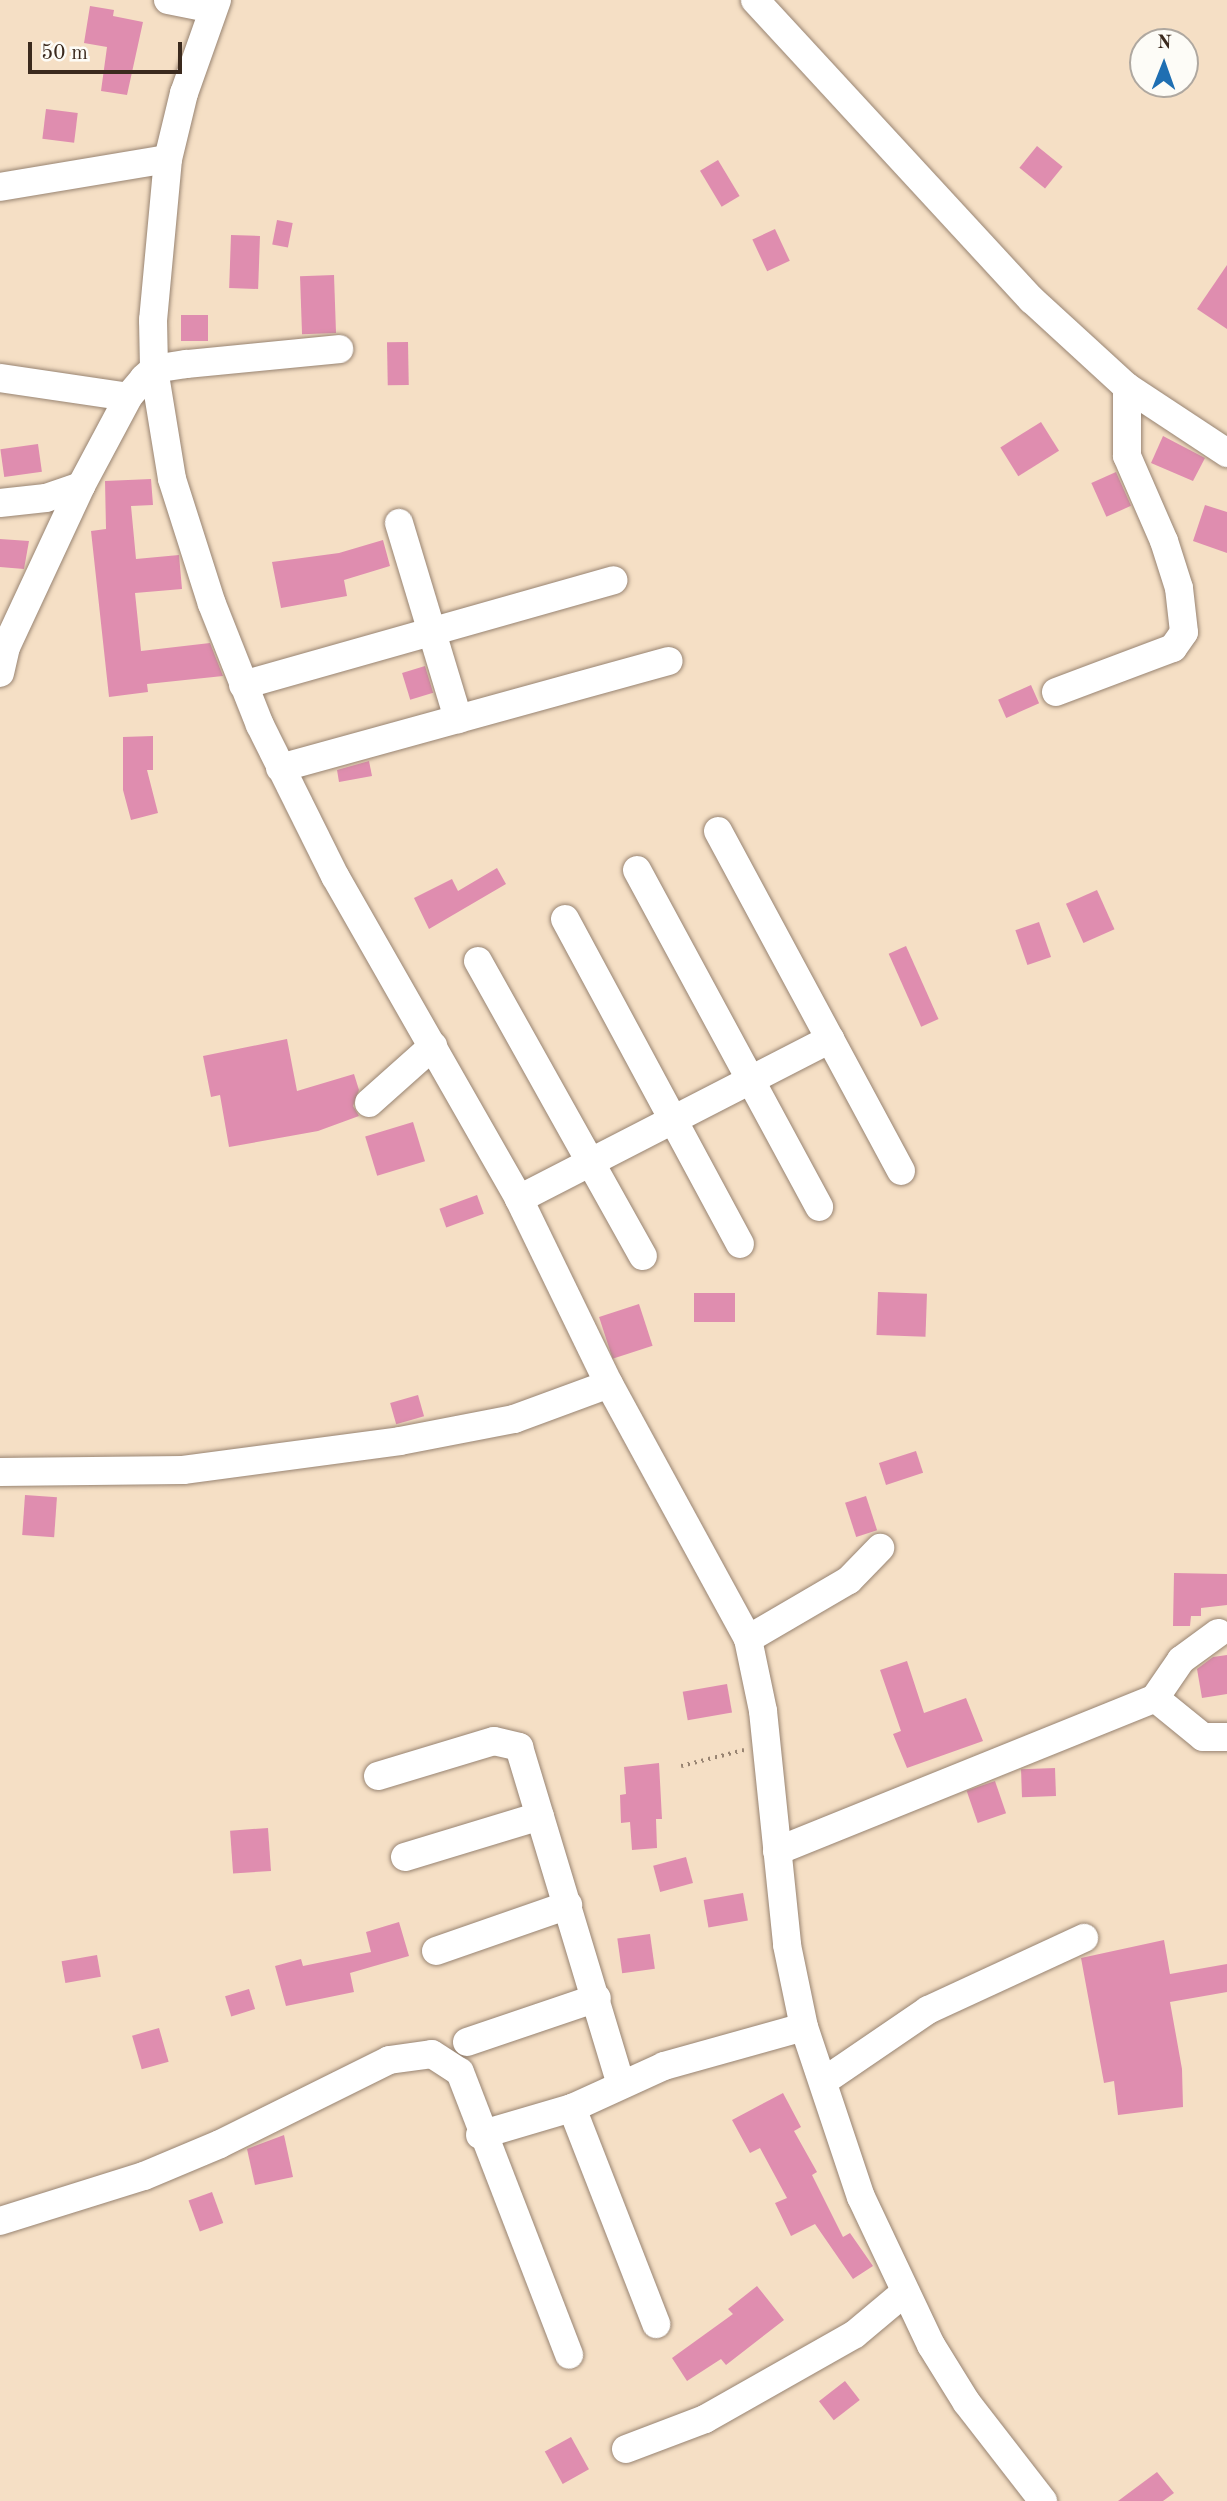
<!DOCTYPE html>
<html>
<head>
<meta charset="utf-8">
<style>
  body { margin:0 }
  #map { position:relative; width:1227px; height:2501px; overflow:hidden; background:#f5dfc5; font-family:"Old Standard TT",serif }
  div>[style] { position:absolute }
  [style*='--x'] { left:calc(var(--x)*1px); top:calc(var(--y)*1px); width:calc(var(--w)*1px); rotate:calc(var(--a)*1deg) }
  .building>* { inset:0; background:#df8daf; transform-origin:0 0 }
  .path>* { height:3.5px; margin-top:-1.75px; transform-origin:0; background:repeating-linear-gradient(90deg,#988472 0 2px,transparent 0 7px) }
  .roads { filter:drop-shadow(0 0 2px #988472) drop-shadow(0 0 2px #988472) }
  .minor>* { height:28px; margin:-14px; padding:0 14px; transform-origin:14px; border-radius:14px; background:#fff }
  span { translate:-50% -50%; white-space:nowrap; text-align:center; line-height:1.15; -webkit-text-stroke:5px #fdfcf7; paint-order:stroke }
  .north { position:absolute; left:1129px; top:28px; width:70px; height:70px; box-sizing:border-box; background:#fdfcf7; border:2px solid #afa8a0; border-radius:50%; rotate:1deg; font-size:19px; font-weight:700; line-height:28px; text-align:center; color:#3b2a1e }
  .north::after { content:''; display:block; margin:auto; width:24px; height:32px; background:#1f6fb2; clip-path:polygon(50% 0,100% 100%,50% 72%,0 100%) }
  .scale { position:absolute; left:28px; top:42px; width:154px; height:32px; box-sizing:border-box; border:4px solid #3b2a1e; border-top:0; padding-left:9px; font-size:21px; line-height:24px; white-space:nowrap; color:#3b2a1e; -webkit-text-stroke:5px #fdfcf7; paint-order:stroke }
</style>
</head>
<body>
<div id="map">
  <div class="building">
    <i style="clip-path:polygon(90px 6px,114px 10px,113px 16px,143px 22px,127px 95px,101px 91px,107px 47px,84px 43px)"></i>
    <i style="left:46px;top:109px;width:32px;height:30px;rotate:7deg"></i>
    <i style="left:1037px;top:146px;width:33px;height:28px;rotate:39deg"></i>
    <i style="left:718px;top:160px;width:42px;height:21px;rotate:59deg"></i>
    <i style="left:277px;top:220px;width:16px;height:25px;rotate:11deg"></i>
    <i style="left:775px;top:229px;width:35px;height:25px;rotate:65deg"></i>
    <i style="left:231px;top:235px;width:29px;height:53px;rotate:2deg"></i>
    <i style="clip-path:polygon(1227px 265px,1227px 329px,1197px 309px)"></i>
    <i style="left:334px;top:275px;width:58px;height:34px;rotate:88deg"></i>
    <i style="left:181px;top:315px;width:27px;height:26px"></i>
    <i style="left:408px;top:342px;width:43px;height:21px;rotate:89deg"></i>
    <i style="left:1041px;top:422px;width:34px;height:48px;rotate:58deg"></i>
    <i style="clip-path:polygon(1163px 436px,1205px 458px,1193px 481px,1151px 463px)"></i>
    <i style="left:38px;top:444px;width:28px;height:38px;rotate:82deg"></i>
    <i style="left:1116px;top:472px;width:37px;height:27px;rotate:66deg"></i>
    <i style="clip-path:polygon(151px 479px,153px 505px,131px 506px,136px 559px,179px 555px,182px 589px,135px 593px,141px 651px,210px 643px,223px 676px,147px 684px,148px 692px,109px 697px,91px 531px,106px 529px,105px 481px)"></i>
    <i style="clip-path:polygon(1205px 505px,1227px 512px,1227px 553px,1193px 541px)"></i>
    <i style="clip-path:polygon(0 539px,29px 541px,24px 569px,0 567px)"></i>
    <i style="clip-path:polygon(383px 540px,390px 566px,344px 580px,347px 596px,281px 608px,272px 562px,339px 553px)"></i>
    <i style="left:425px;top:666px;width:28px;height:24px;rotate:73deg"></i>
    <i style="left:1031px;top:685px;width:20px;height:36px;rotate:66deg"></i>
    <i style="clip-path:polygon(153px 736px,153px 770px,147px 770px,158px 813px,131px 820px,123px 790px,123px 737px)"></i>
    <i style="clip-path:polygon(369px 761px,372px 776px,339px 782px,337px 770px)"></i>
    <i style="clip-path:polygon(497px 868px,506px 884px,429px 929px,414px 898px,452px 879px,458px 891px)"></i>
    <i style="left:1097px;top:890px;width:43px;height:34px;rotate:66deg"></i>
    <i style="left:1039px;top:922px;width:37px;height:25px;rotate:71deg"></i>
    <i style="left:906px;top:946px;width:80px;height:19px;rotate:66deg"></i>
    <i style="clip-path:polygon(287px 1039px,297px 1091px,354px 1074px,359px 1090px,353px 1106px,359px 1116px,318px 1131px,229px 1147px,220px 1095px,211px 1097px,203px 1056px)"></i>
    <i style="left:413px;top:1122px;width:41px;height:50px;rotate:73deg"></i>
    <i style="left:477px;top:1195px;width:20px;height:40px;rotate:70deg"></i>
    <i style="left:878px;top:1292px;width:49px;height:43px;rotate:2deg"></i>
    <i style="left:694px;top:1293px;width:41px;height:29px"></i>
    <i style="left:639px;top:1304px;width:44px;height:42px;rotate:72deg"></i>
    <i style="left:418px;top:1395px;width:22px;height:29px;rotate:74deg"></i>
    <i style="left:916px;top:1451px;width:23px;height:39px;rotate:72deg"></i>
    <i style="left:25px;top:1495px;width:32px;height:40px;rotate:4deg"></i>
    <i style="left:866px;top:1496px;width:36px;height:22px;rotate:72deg"></i>
    <i style="clip-path:polygon(1174px 1573px,1227px 1574px,1227px 1605px,1201px 1608px,1201px 1616px,1191px 1616px,1190px 1626px,1173px 1626px)"></i>
    <i style="clip-path:polygon(1227px 1655px,1227px 1694px,1202px 1698px,1197px 1669px,1213px 1657px)"></i>
    <i style="clip-path:polygon(907px 1661px,924px 1713px,966px 1698px,983px 1741px,907px 1768px,893px 1734px,901px 1731px,880px 1670px)"></i>
    <i style="left:727px;top:1684px;width:29px;height:45px;rotate:80deg"></i>
    <i style="clip-path:polygon(659px 1763px,662px 1819px,656px 1819px,657px 1848px,632px 1850px,630px 1822px,621px 1823px,620px 1795px,626px 1794px,624px 1767px)"></i>
    <i style="left:1055px;top:1768px;width:28px;height:34px;rotate:88deg"></i>
    <i style="left:995px;top:1781px;width:34px;height:30px;rotate:71deg"></i>
    <i style="left:268px;top:1828px;width:43px;height:38px;rotate:86deg"></i>
    <i style="left:686px;top:1857px;width:27px;height:34px;rotate:75deg"></i>
    <i style="left:743px;top:1893px;width:28px;height:40px;rotate:80deg"></i>
    <i style="clip-path:polygon(399px 1922px,409px 1956px,350px 1973px,354px 1992px,286px 2006px,275px 1966px,301px 1959px,303px 1966px,371px 1952px,366px 1932px)"></i>
    <i style="left:650px;top:1934px;width:35px;height:33px;rotate:82deg"></i>
    <i style="clip-path:polygon(1164px 1940px,1170px 1974px,1227px 1964px,1227px 1992px,1170px 2002px,1182px 2069px,1183px 2107px,1118px 2115px,1114px 2081px,1104px 2083px,1081px 1958px)"></i>
    <i style="left:97px;top:1955px;width:22px;height:36px;rotate:80deg"></i>
    <i style="left:249px;top:1989px;width:21px;height:25px;rotate:73deg"></i>
    <i style="left:159px;top:2028px;width:35px;height:28px;rotate:74deg"></i>
    <i style="clip-path:polygon(783px 2093px,801px 2127px,794px 2131px,817px 2172px,812px 2175px,843px 2237px,850px 2233px,873px 2266px,853px 2279px,815px 2224px,791px 2236px,775px 2203px,787px 2198px,760px 2148px,750px 2153px,732px 2120px)"></i>
    <i style="clip-path:polygon(284px 2135px,293px 2177px,255px 2185px,247px 2149px)"></i>
    <i style="left:212px;top:2192px;width:33px;height:25px;rotate:70deg"></i>
    <i style="clip-path:polygon(757px 2286px,784px 2320px,726px 2365px,721px 2359px,687px 2381px,672px 2358px,733px 2314px,728px 2309px)"></i>
    <i style="left:845px;top:2381px;width:24px;height:33px;rotate:52deg"></i>
    <i style="left:571px;top:2437px;width:37px;height:30px;rotate:61deg"></i>
    <i style="clip-path:polygon(1157px 2472px,1174px 2493px,1163px 2501px,1118px 2501px)"></i>
  </div>
  <div class="path">
    <i style="--x:681;--y:1766;--w:65;--a:-14.3"></i>
  </div>
  <div class="roads">
    <div class="minor">
      <i style="--x:168;--y:0;--w:46;--a:11.3"></i>
      <i style="--x:217;--y:0;--w:99;--a:109.5"></i>
      <i style="--x:184;--y:93;--w:68;--a:103.6"></i>
      <i style="--x:168;--y:159;--w:162;--a:95.3"></i>
      <i style="--x:153;--y:320;--w:49;--a:88.8"></i>
      <i style="--x:154;--y:369;--w:111;--a:80.7"></i>
      <i style="--x:172;--y:479;--w:131;--a:72.3"></i>
      <i style="--x:212;--y:604;--w:130;--a:68.4"></i>
      <i style="--x:260;--y:725;--w:169;--a:63.6"></i>
      <i style="--x:335;--y:876;--w:372;--a:60.3"></i>
      <i style="--x:519;--y:1199;--w:206;--a:64.1"></i>
      <i style="--x:609;--y:1384;--w:290;--a:61.4"></i>
      <i style="--x:748;--y:1639;--w:74;--a:78.2"></i>
      <i style="--x:763;--y:1711;--w:235;--a:84.1"></i>
      <i style="--x:787;--y:1945;--w:84;--a:78.3"></i>
      <i style="--x:804;--y:2027;--w:179;--a:71.5"></i>
      <i style="--x:861;--y:2197;--w:164;--a:64.7"></i>
      <i style="--x:931;--y:2345;--w:68;--a:58.2"></i>
      <i style="--x:967;--y:2403;--w:124;--a:52.2"></i>
      <i style="--x:755;--y:0;--w:408;--a:47.3"></i>
      <i style="--x:1032;--y:300;--w:129;--a:42.5"></i>
      <i style="--x:1127;--y:387;--w:120;--a:33.4"></i>
      <i style="--x:0;--y:187;--w:170;--a:-9.5"></i>
      <i style="--x:0;--y:378;--w:129;--a:8.4"></i>
      <i style="--x:0;--y:503;--w:46;--a:-6.2"></i>
      <i style="--x:46;--y:498;--w:37;--a:-19"></i>
      <i style="--x:399;--y:523;--w:205;--a:73.2"></i>
      <i style="--x:0;--y:673;--w:27;--a:-77"></i>
      <i style="--x:6;--y:647;--w:178;--a:-65"></i>
      <i style="--x:81;--y:486;--w:102;--a:-61.9"></i>
      <i style="--x:129;--y:396;--w:23;--a:-50"></i>
      <i style="--x:144;--y:378;--w:13;--a:-42"></i>
      <i style="--x:154;--y:369;--w:33;--a:-9"></i>
      <i style="--x:187;--y:364;--w:153;--a:-5.6"></i>
      <i style="--x:243;--y:685;--w:385;--a:-15.8"></i>
      <i style="--x:1056;--y:692;--w:125;--a:-20.6"></i>
      <i style="--x:1173;--y:648;--w:19;--a:-55"></i>
      <i style="--x:1184;--y:632;--w:44;--a:-96.5"></i>
      <i style="--x:1179;--y:588;--w:49;--a:-107.7"></i>
      <i style="--x:1164;--y:541;--w:93;--a:-113.5"></i>
      <i style="--x:1127;--y:456;--w:69;--a:-90"></i>
      <i style="--x:280;--y:768;--w:403;--a:-15.4"></i>
      <i style="--x:718;--y:831;--w:386;--a:61.7"></i>
      <i style="--x:637;--y:870;--w:383;--a:61.6"></i>
      <i style="--x:565;--y:919;--w:369;--a:61.7"></i>
      <i style="--x:478;--y:961;--w:338;--a:60.8"></i>
      <i style="--x:369;--y:1103;--w:86;--a:-41.7"></i>
      <i style="--x:519;--y:1199;--w:350;--a:-27.2"></i>
      <i style="--x:0;--y:1472;--w:183;--a:-0.6"></i>
      <i style="--x:183;--y:1470;--w:219;--a:-7.6"></i>
      <i style="--x:400;--y:1441;--w:116;--a:-10.9"></i>
      <i style="--x:514;--y:1419;--w:101;--a:-20.2"></i>
      <i style="--x:748;--y:1639;--w:117;--a:-30.3"></i>
      <i style="--x:849;--y:1580;--w:45;--a:-45.9"></i>
      <i style="--x:1155;--y:1698;--w:62;--a:39.1"></i>
      <i style="--x:1203;--y:1737;--w:24;--a:0"></i>
      <i style="--x:378;--y:1776;--w:121;--a:-16.8"></i>
      <i style="--x:494;--y:1741;--w:26;--a:13"></i>
      <i style="--x:519;--y:1747;--w:352;--a:73.2"></i>
      <i style="--x:777;--y:1851;--w:408;--a:-22"></i>
      <i style="--x:1155;--y:1698;--w:46;--a:-55.6"></i>
      <i style="--x:1181;--y:1660;--w:46;--a:-36.1"></i>
      <i style="--x:405;--y:1857;--w:141;--a:-16.9"></i>
      <i style="--x:436;--y:1951;--w:140;--a:-19.2"></i>
      <i style="--x:467;--y:2042;--w:137;--a:-18.7"></i>
      <i style="--x:824;--y:2081;--w:126;--a:-34.3"></i>
      <i style="--x:928;--y:2010;--w:172;--a:-24.8"></i>
      <i style="--x:572;--y:2108;--w:232;--a:68.7"></i>
      <i style="--x:480;--y:2135;--w:96;--a:-16.4"></i>
      <i style="--x:572;--y:2108;--w:101;--a:-24.5"></i>
      <i style="--x:664;--y:2066;--w:145;--a:-15.6"></i>
      <i style="--x:0;--y:2221;--w:151;--a:-17.4"></i>
      <i style="--x:144;--y:2176;--w:82;--a:-22.8"></i>
      <i style="--x:220;--y:2144;--w:189;--a:-26.4"></i>
      <i style="--x:389;--y:2060;--w:43;--a:-7.9"></i>
      <i style="--x:432;--y:2054;--w:33;--a:33"></i>
      <i style="--x:460;--y:2072;--w:303;--a:68.9"></i>
      <i style="--x:626;--y:2449;--w:85;--a:-20.8"></i>
      <i style="--x:705;--y:2419;--w:172;--a:-29.5"></i>
      <i style="--x:855;--y:2334;--w:65;--a:-40"></i>
    </div>
  </div>
  <div class="north">N</div>
  <div class="scale">50 m</div>
</div>
</body>
</html>
